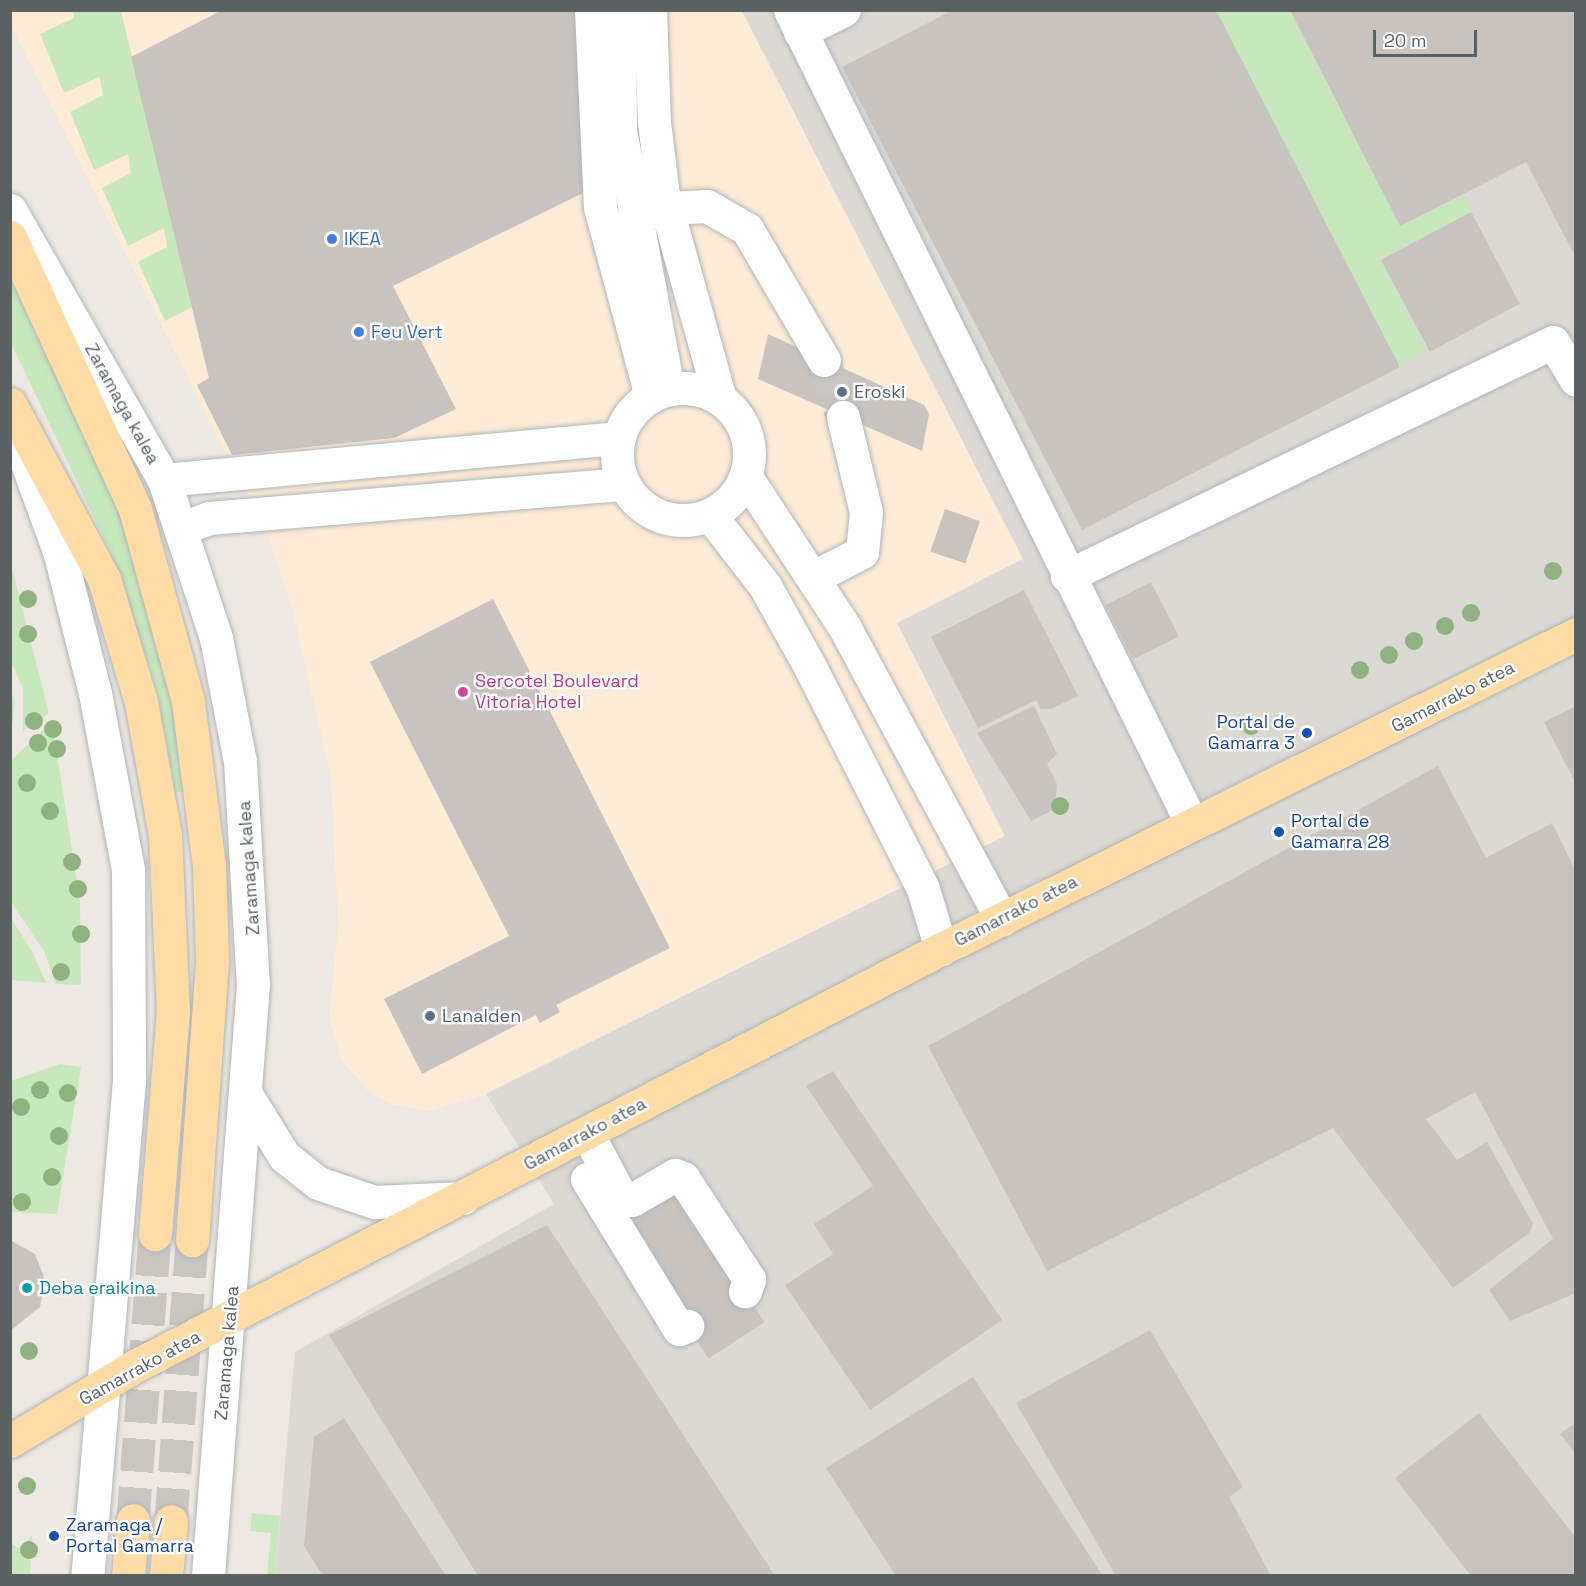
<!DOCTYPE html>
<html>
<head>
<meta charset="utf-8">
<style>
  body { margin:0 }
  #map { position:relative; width:1586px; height:1586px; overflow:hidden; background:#eee8e2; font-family:"Space Grotesk",sans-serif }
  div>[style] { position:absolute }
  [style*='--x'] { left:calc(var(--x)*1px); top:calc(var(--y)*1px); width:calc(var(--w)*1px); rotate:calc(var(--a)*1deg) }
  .commercial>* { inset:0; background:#ffebd6 }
  .industrial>* { inset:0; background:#dcd8d4 }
  .green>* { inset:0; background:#c7e7bd }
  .building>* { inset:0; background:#c9c3bf; transform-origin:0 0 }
  .minor-tunnel>* { height:33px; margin-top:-16.5px; transform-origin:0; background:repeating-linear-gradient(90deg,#c9c6c2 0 33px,transparent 0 49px) }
  .major-tunnel>* { height:33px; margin-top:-16.5px; transform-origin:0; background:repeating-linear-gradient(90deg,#c9c6c2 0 33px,transparent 0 49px) }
  .roads { filter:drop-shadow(0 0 2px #b0b5b8) drop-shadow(0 0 2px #b0b5b8) }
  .minor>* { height:33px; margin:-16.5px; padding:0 16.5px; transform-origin:16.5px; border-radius:16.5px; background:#fff }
  .minor>.ring { margin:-16.5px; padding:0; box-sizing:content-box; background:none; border:33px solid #fff; border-radius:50% }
  .major>* { height:33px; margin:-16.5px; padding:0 16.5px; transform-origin:16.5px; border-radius:16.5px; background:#ffdba6 }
  .trees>* { width:18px; height:18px; margin:-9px; border-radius:50%; background:#8eb280 }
  .dots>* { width:16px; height:16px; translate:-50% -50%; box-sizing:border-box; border:3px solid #fff; border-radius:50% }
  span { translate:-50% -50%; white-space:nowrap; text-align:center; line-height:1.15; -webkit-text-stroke:4.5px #fff; paint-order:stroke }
  .shop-label { font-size:18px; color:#366cbe }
  .left { translate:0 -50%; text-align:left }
  .service-label { font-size:18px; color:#4e5e75 }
  .street-label { font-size:18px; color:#5a6163 }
  .hotel-label { font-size:18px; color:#b23c85 }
  .transit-label { font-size:18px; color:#164399 }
  .right { translate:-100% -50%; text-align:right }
  .culture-label { font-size:18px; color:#0d838f }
  .frame { position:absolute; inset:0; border:12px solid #5a6163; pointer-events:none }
  .scale { position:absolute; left:1373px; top:30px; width:104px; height:27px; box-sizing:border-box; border:3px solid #5a6163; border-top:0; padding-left:8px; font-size:18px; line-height:21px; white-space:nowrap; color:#5a6163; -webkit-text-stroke:4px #fff; paint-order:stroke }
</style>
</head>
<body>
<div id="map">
  <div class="commercial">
    <i style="clip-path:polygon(11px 10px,742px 11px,1023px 559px,897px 623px,1006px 836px,486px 1094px,429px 1111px,390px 1104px,368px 1091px,342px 1061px,329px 1019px,338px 925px,331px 778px,293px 612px,268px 537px,11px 26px)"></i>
  </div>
  <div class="industrial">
    <i style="clip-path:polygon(742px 11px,1575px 11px,1575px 1575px,275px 1576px,295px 1352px,554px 1204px,486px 1094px,1005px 836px,897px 623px,1023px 559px)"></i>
  </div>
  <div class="green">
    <i style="clip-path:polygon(73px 11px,121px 11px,192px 307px,165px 321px,138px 262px,167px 247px,164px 228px,128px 246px,102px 188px,131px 173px,128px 154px,94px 170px,70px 112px,103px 95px,99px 77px,64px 93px,40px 34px,74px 18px)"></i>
    <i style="clip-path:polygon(1216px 11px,1290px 11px,1400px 226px,1463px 195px,1471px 212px,1380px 259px,1426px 351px,1400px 367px)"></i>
    <i style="clip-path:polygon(10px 277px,126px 528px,170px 686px,188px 791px,175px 792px,157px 691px,109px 549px,11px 343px)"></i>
    <i style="clip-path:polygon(10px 561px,49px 713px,23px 731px,23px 689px,11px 661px)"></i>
    <i style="clip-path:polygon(10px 689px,15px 701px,11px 735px,10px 735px)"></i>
    <i style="clip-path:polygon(52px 722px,80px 902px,81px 985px,56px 984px,44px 951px,11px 902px,11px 760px)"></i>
    <i style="clip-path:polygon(11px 918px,33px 953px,46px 983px,11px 980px)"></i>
    <i style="clip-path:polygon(60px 1064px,81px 1067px,57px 1214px,11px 1212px,11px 1081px)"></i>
    <i style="clip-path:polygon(252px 1513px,280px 1516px,275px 1575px,267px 1575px,271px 1533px,250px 1531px)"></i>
    <i style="clip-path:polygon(32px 1536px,30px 1575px,11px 1575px,11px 1543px,19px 1548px)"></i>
  </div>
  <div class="building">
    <i style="clip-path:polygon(222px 10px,606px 10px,585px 192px,393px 286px,456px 409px,394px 438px,232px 455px,197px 385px,209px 378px,131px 57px)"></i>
    <i style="clip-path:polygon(953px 10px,1216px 10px,1400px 367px,1082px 530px,842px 67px)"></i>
    <i style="clip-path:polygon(1290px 10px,1576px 10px,1576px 258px,1526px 162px,1400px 226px)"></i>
    <i style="left:1471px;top:212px;width:104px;height:102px;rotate:62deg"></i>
    <i style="clip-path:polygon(768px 334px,924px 405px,929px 414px,922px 451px,758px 379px)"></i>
    <i style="left:945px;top:509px;width:37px;height:45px;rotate:19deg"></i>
    <i style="left:1151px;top:582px;width:61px;height:51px;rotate:63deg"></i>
    <i style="clip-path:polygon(1024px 590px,1078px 696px,1051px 709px,1041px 709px,1036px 700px,978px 728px,931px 637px)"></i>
    <i style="clip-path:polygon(493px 599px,670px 948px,556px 1005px,560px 1012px,540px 1023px,536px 1015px,422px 1074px,384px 999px,509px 936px,370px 662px)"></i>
    <i style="clip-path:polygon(1034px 706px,1057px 754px,1047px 764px,1057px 784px,1055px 809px,1031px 821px,977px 733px)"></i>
    <i style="clip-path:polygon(1576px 706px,1576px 784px,1544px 722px)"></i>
    <i style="clip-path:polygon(1438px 766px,1486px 858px,1552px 823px,1576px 872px,1576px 1293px,1510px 1321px,1489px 1290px,1553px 1239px,1475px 1092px,1426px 1119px,1457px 1160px,1487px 1142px,1533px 1224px,1529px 1233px,1453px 1288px,1333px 1128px,1047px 1271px,928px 1046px)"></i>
    <i style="clip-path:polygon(833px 1071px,1002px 1320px,870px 1410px,785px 1285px,833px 1254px,814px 1224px,873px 1186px,806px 1086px)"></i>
    <i style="left:677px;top:1187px;width:161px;height:67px;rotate:57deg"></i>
    <i style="clip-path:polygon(547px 1225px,775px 1576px,478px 1576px,329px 1335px)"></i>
    <i style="clip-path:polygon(10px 1240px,35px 1254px,45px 1280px,40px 1307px,10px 1331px)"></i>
    <i style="clip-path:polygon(1150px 1330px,1243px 1487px,1229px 1497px,1271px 1576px,1116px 1576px,1016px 1403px)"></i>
    <i style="clip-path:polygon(973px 1377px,1103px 1576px,896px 1576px,826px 1468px)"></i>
    <i style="clip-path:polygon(1479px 1413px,1576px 1538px,1576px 1576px,1471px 1576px,1395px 1478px)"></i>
    <i style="clip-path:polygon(344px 1418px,446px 1576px,323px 1576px,304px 1546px,314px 1437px)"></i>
    <i style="clip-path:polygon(1576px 1422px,1576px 1454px,1560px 1434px)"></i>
  </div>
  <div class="minor-tunnel">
    <i style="--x:824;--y:360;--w:60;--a:71.6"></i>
  </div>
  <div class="major-tunnel">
    <i style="--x:133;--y:1520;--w:287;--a:-85.6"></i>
    <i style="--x:171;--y:1521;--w:282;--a:-85.7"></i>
  </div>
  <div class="roads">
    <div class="minor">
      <i style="--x:591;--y:10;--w:197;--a:87.4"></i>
      <i style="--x:600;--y:207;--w:196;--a:74.9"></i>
      <i style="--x:619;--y:10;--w:120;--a:89.5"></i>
      <i style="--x:620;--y:130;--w:263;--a:79.5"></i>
      <i style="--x:650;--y:10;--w:112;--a:88"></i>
      <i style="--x:654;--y:122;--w:74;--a:83"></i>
      <i style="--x:663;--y:195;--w:212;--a:74.4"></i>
      <i style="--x:790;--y:10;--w:906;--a:63.72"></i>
      <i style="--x:800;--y:32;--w:49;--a:-26.6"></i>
      <i style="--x:667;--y:208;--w:40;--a:-2.9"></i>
      <i style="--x:707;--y:206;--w:46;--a:29.9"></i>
      <i style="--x:747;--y:229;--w:152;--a:59.6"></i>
      <i style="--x:10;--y:210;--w:311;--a:60.3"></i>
      <i style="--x:164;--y:480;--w:166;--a:71.8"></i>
      <i style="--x:216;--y:638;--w:125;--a:79"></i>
      <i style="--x:240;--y:761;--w:223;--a:86.7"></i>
      <i style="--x:253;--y:984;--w:594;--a:94.35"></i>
      <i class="ring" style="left:617px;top:388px;width:99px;height:99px"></i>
      <i style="--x:20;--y:444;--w:117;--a:70"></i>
      <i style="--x:60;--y:554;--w:143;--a:75.9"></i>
      <i style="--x:95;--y:693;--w:179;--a:79.4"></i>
      <i style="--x:128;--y:869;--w:211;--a:89.7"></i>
      <i style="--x:129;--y:1080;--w:498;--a:94.8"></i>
      <i style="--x:746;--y:477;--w:181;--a:56.7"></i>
      <i style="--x:845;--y:628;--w:331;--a:61.7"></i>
      <i style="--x:164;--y:480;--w:456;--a:-5.3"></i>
      <i style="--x:710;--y:515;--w:90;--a:52.2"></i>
      <i style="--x:765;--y:586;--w:93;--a:60.9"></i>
      <i style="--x:810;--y:667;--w:249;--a:63"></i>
      <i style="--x:923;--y:889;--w:63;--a:73.3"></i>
      <i style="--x:182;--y:528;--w:29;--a:-20"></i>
      <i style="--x:209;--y:518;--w:416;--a:-4.7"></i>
      <i style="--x:1067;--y:576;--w:539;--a:-25.71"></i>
      <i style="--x:1553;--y:342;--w:44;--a:58.8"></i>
      <i style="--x:814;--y:577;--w:54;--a:-27.5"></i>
      <i style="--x:862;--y:552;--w:40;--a:-84.3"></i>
      <i style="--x:866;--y:512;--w:98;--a:-103.6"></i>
      <i style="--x:247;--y:1096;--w:70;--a:58.3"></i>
      <i style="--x:284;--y:1156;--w:43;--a:38.5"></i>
      <i style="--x:318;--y:1183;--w:59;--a:18.7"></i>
      <i style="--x:374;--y:1202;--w:89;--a:-2.6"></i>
      <i style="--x:587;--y:1133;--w:72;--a:62"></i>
      <i style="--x:621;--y:1197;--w:11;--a:15"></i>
      <i style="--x:632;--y:1200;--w:50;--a:-30.2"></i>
      <i style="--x:675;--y:1175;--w:9;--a:21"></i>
      <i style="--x:683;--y:1178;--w:121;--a:56.8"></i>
      <i style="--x:749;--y:1279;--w:13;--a:108"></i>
      <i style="--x:587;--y:1179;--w:176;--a:58.5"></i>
      <i style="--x:679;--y:1329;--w:9;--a:-21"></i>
    </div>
    <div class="major">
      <i style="--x:10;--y:237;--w:299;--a:65.3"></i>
      <i style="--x:135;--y:509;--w:200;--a:74.6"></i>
      <i style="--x:188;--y:702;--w:164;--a:82.7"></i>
      <i style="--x:209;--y:865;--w:97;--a:88.2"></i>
      <i style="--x:212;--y:962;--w:279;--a:94.1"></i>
      <i style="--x:10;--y:404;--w:199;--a:61.8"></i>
      <i style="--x:104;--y:579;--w:128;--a:73.3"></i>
      <i style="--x:141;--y:702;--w:135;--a:79.8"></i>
      <i style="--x:165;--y:835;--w:175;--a:87.4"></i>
      <i style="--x:173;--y:1010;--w:225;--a:94.6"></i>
      <i style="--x:10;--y:1441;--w:146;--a:-31"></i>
      <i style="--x:135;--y:1366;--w:907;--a:-27.36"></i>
      <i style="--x:941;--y:949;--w:709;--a:-26.38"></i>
      <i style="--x:128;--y:1576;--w:56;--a:-84.9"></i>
      <i style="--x:166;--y:1576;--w:55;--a:-84.8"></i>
    </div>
  </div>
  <div class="trees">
    <i style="left:1553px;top:571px"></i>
    <i style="left:28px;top:599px"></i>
    <i style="left:1471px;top:613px"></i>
    <i style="left:1445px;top:626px"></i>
    <i style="left:28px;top:634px"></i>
    <i style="left:1414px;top:641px"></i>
    <i style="left:1389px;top:655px"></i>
    <i style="left:1360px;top:670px"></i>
    <i style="left:34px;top:721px"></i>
    <i style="left:1251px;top:726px"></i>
    <i style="left:53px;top:729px"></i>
    <i style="left:38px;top:743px"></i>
    <i style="left:57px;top:749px"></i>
    <i style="left:27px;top:783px"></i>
    <i style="left:1060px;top:806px"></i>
    <i style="left:50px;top:811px"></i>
    <i style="left:72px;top:862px"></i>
    <i style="left:78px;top:889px"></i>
    <i style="left:81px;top:934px"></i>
    <i style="left:61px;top:972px"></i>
    <i style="left:40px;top:1090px"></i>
    <i style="left:68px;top:1093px"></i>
    <i style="left:21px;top:1107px"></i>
    <i style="left:59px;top:1136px"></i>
    <i style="left:52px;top:1177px"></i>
    <i style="left:22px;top:1202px"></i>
    <i style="left:29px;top:1351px"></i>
    <i style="left:27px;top:1486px"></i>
    <i style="left:29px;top:1550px"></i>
  </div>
  <div class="dots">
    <i style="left:332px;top:239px;background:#3f7fe0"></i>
    <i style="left:359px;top:332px;background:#3f7fe0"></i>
    <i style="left:842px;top:392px;background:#5c6f8a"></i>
    <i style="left:463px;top:692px;background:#d1479c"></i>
    <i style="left:1307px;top:733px;background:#1a4fb4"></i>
    <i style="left:1279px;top:832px;background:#1a4fb4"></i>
    <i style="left:430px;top:1016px;background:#5c6f8a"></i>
    <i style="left:27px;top:1288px;background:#0f9aa8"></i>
    <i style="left:54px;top:1536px;background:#1a4fb4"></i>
  </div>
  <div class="shop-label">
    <span class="left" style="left:344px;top:239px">IKEA</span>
    <span class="left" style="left:371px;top:332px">Feu Vert</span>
  </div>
  <div class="service-label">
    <span class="left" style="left:854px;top:392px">Eroski</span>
    <span class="left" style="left:442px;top:1016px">Lanalden</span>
  </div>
  <div class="street-label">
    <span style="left:122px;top:404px;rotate:61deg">Zaramaga kalea</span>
    <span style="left:1453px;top:697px;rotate:-27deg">Gamarrako atea</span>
    <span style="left:249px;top:868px;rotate:-94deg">Zaramaga kalea</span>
    <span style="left:1016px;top:911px;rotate:-27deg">Gamarrako atea</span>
    <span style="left:585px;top:1134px;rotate:-28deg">Gamarrako atea</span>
    <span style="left:227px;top:1353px;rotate:-85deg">Zaramaga kalea</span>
    <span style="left:140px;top:1368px;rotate:-29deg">Gamarrako atea</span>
  </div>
  <div class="hotel-label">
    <span class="left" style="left:475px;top:692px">Sercotel Boulevard<br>Vitoria Hotel</span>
  </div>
  <div class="transit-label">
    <span class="right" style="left:1295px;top:733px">Portal de<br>Gamarra 3</span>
    <span class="left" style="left:1291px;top:832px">Portal de<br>Gamarra 28</span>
    <span class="left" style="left:66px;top:1536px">Zaramaga /<br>Portal Gamarra</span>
  </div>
  <div class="culture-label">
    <span class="left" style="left:39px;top:1288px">Deba eraikina</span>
  </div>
  <div class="frame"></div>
  <div class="scale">20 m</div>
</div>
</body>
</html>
